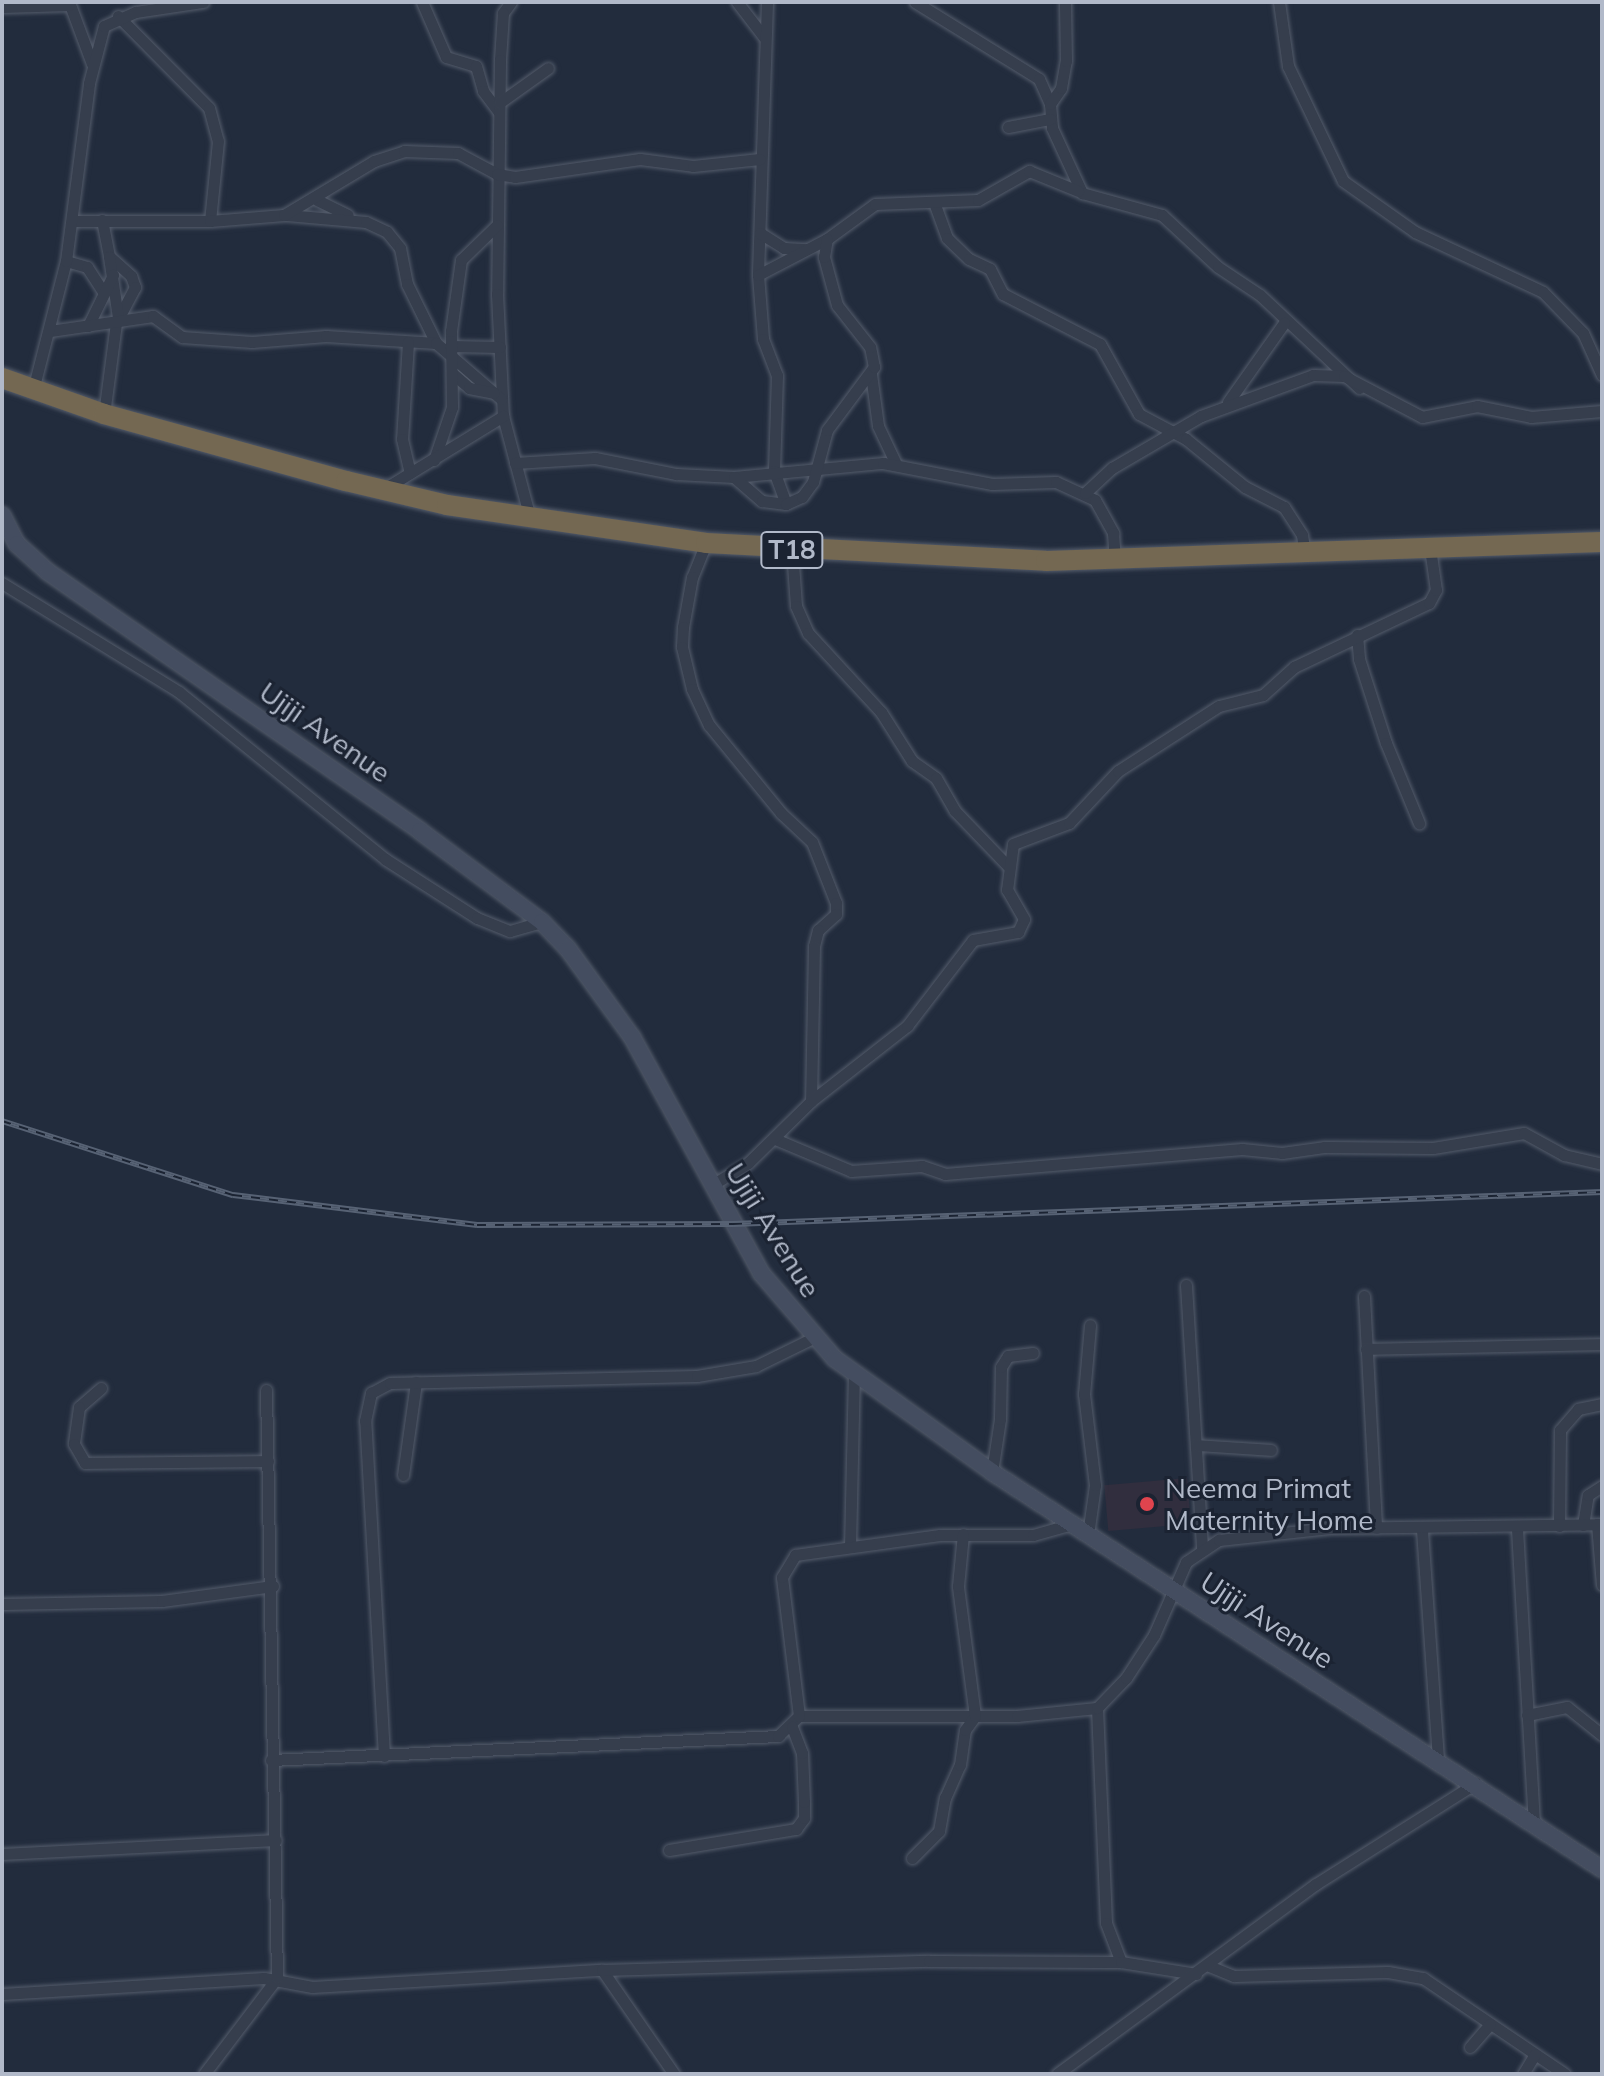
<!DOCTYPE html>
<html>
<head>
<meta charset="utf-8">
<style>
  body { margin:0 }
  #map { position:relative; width:1604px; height:2076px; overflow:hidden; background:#222c3d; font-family:Mulish,sans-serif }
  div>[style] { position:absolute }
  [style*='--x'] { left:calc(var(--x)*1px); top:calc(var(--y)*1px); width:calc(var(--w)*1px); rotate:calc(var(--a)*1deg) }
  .medical>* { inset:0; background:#312e3e; transform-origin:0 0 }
  .roads { filter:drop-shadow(0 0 2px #545c6b) drop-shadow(0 0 2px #545c6b) }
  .street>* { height:11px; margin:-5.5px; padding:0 5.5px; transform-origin:5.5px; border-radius:5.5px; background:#363e4d }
  .secondary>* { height:16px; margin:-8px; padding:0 8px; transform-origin:8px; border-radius:8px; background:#444d60 }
  .highway>* { height:20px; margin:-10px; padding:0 10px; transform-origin:10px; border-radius:10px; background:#746852 }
  .rail>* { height:6px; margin-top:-3px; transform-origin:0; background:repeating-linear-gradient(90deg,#1b2332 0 9px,#576274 0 18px); box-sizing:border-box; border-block:2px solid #576274 }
  .dots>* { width:22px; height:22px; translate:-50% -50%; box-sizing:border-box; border:4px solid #1b2332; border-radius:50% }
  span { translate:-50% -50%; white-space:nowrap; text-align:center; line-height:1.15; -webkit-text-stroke:6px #1b2332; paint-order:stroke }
  .shield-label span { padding:2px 6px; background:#1b2332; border:2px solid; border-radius:6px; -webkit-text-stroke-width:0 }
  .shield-label { font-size:26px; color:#b1b9c9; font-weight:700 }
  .street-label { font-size:28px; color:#b1b9c9 }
  .poi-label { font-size:28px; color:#b1b9c9 }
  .left { translate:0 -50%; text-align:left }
  .frame { position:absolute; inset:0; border:4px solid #b1b9c9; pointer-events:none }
</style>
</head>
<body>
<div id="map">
  <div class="medical">
    <i style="left:1187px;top:1478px;width:46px;height:83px;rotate:85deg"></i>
  </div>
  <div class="roads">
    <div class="street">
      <i style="--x:69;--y:2;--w:66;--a:69.6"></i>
      <i style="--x:422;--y:2;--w:60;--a:66.4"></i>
      <i style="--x:446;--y:57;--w:31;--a:17"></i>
      <i style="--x:476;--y:66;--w:26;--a:74"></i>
      <i style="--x:483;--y:91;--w:25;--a:53"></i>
      <i style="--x:511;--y:2;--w:14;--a:126"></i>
      <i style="--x:503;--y:13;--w:47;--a:93.7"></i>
      <i style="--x:500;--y:60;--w:234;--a:90.7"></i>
      <i style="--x:497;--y:294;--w:122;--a:87.2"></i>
      <i style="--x:503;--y:416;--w:106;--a:75.2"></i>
      <i style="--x:737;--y:2;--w:44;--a:52.4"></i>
      <i style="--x:767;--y:2;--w:273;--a:91.9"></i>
      <i style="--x:758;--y:275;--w:64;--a:85.5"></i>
      <i style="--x:763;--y:339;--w:39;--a:69"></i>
      <i style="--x:777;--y:375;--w:96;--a:91.8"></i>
      <i style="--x:774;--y:471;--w:35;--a:70"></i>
      <i style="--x:915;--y:2;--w:146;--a:31.8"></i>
      <i style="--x:1039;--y:79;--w:27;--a:66"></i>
      <i style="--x:1050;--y:104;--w:24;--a:85"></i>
      <i style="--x:1052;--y:128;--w:72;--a:65.2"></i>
      <i style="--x:1082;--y:193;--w:83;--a:15.4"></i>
      <i style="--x:1162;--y:215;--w:76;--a:42.9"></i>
      <i style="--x:1218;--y:267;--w:50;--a:33.7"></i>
      <i style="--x:1260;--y:295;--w:136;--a:43.2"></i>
      <i style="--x:1279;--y:2;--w:65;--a:82"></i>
      <i style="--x:1288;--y:66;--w:127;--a:64.4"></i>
      <i style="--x:1343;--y:181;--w:88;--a:35.3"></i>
      <i style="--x:1415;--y:232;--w:141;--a:25.1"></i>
      <i style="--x:1543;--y:292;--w:57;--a:45.7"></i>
      <i style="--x:1583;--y:333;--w:46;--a:65.7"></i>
      <i style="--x:2;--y:7;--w:67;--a:-1.7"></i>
      <i style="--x:118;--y:16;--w:129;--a:45.3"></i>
      <i style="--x:209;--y:108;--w:34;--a:75"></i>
      <i style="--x:218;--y:141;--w:80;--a:95.7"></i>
      <i style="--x:499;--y:103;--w:60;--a:-35.5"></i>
      <i style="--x:1050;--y:104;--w:19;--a:-55"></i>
      <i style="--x:1061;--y:88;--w:27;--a:-80"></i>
      <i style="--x:1066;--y:61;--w:59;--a:-91"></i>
      <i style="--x:1008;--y:127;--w:43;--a:-10.8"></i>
      <i style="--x:317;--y:200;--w:34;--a:26"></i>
      <i style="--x:935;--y:205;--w:35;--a:70"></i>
      <i style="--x:947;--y:238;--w:30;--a:44"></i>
      <i style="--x:969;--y:259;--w:23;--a:25"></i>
      <i style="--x:990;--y:269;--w:28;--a:63"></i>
      <i style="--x:1003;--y:294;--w:109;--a:27.3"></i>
      <i style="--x:1100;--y:344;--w:80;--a:60.9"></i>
      <i style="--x:1139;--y:414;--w:53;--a:28"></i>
      <i style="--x:1186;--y:439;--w:76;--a:39.1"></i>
      <i style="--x:1245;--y:487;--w:44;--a:27.1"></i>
      <i style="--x:1284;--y:507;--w:33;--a:57"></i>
      <i style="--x:1302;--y:535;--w:18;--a:81"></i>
      <i style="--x:287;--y:215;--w:79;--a:5.1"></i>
      <i style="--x:366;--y:222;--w:23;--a:25"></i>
      <i style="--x:387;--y:232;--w:21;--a:51"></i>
      <i style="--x:400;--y:248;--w:37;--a:79"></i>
      <i style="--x:407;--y:284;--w:66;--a:63.8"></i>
      <i style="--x:102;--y:220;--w:37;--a:79"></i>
      <i style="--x:109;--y:256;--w:30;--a:42"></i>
      <i style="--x:131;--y:276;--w:12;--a:70"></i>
      <i style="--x:135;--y:287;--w:41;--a:117.8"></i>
      <i style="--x:116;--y:323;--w:92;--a:97.5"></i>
      <i style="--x:72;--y:221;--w:138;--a:0"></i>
      <i style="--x:210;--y:221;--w:74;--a:-4.6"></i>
      <i style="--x:284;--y:215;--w:105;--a:-31"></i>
      <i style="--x:374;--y:161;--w:32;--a:-18"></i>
      <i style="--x:404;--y:151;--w:54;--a:2.1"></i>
      <i style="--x:458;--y:153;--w:44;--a:28.3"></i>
      <i style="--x:497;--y:174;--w:18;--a:9"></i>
      <i style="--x:515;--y:177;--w:126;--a:-8.2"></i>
      <i style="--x:640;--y:159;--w:53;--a:7.5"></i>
      <i style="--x:693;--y:166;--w:67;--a:-6"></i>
      <i style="--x:760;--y:233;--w:28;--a:32"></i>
      <i style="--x:784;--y:248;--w:22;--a:3"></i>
      <i style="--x:109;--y:257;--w:61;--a:81.5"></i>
      <i style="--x:66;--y:261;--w:22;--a:16"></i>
      <i style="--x:87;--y:267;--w:31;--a:57"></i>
      <i style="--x:758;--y:275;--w:78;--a:-27.6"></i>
      <i style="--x:827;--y:239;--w:59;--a:-36.1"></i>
      <i style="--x:875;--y:204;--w:103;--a:-2.2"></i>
      <i style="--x:978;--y:200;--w:59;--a:-29.6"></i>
      <i style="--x:1029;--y:171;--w:53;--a:22.2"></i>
      <i style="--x:88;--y:326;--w:57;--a:-63.9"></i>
      <i style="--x:50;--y:331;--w:104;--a:-8.3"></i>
      <i style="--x:153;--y:316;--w:36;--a:36"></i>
      <i style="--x:182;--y:337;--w:70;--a:4.1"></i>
      <i style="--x:252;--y:342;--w:74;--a:-4.6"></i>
      <i style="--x:326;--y:336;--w:110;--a:3.6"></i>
      <i style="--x:436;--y:343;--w:86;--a:40.7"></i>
      <i style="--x:408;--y:342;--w:97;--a:93.5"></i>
      <i style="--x:402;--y:439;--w:35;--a:77"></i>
      <i style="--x:450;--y:346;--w:50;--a:1.1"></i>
      <i style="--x:452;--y:373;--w:23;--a:41"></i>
      <i style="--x:469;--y:388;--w:25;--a:11"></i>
      <i style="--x:871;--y:374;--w:52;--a:82.3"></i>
      <i style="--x:878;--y:426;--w:42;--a:64.7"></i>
      <i style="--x:33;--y:390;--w:133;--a:-75.7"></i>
      <i style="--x:66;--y:261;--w:179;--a:-82.6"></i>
      <i style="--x:89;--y:83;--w:59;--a:-75.3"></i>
      <i style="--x:104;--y:26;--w:35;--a:-24"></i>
      <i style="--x:136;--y:12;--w:68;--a:-8.5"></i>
      <i style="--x:1228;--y:402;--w:97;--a:-54.7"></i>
      <i style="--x:434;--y:460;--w:56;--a:-71.2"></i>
      <i style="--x:452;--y:407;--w:76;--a:-90.8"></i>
      <i style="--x:451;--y:331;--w:72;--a:-82"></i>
      <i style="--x:461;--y:260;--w:50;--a:-44.2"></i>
      <i style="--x:515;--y:463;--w:80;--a:-3.6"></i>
      <i style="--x:595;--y:458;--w:83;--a:11.2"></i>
      <i style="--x:676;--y:474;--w:58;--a:3"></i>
      <i style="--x:734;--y:477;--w:150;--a:-5.4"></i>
      <i style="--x:883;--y:463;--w:111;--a:10.9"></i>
      <i style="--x:992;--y:484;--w:64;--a:-1.8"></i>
      <i style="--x:1056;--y:482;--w:43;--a:24.8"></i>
      <i style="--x:1095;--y:500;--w:38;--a:61"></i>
      <i style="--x:1113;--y:533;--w:26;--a:86"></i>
      <i style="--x:734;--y:477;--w:37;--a:41"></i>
      <i style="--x:762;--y:501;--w:24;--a:7"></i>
      <i style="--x:786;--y:504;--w:17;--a:-24"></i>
      <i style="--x:802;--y:497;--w:19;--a:-54"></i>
      <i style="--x:813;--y:482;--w:54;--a:-74.9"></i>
      <i style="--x:827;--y:430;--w:79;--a:-53.3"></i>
      <i style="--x:874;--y:367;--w:20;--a:-101"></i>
      <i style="--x:870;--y:347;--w:53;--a:-128.2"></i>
      <i style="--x:837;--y:305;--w:50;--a:-105.2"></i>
      <i style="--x:824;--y:257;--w:18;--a:-81"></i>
      <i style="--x:384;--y:489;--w:140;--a:-31.5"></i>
      <i style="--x:1085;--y:493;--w:37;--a:-43"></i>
      <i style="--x:1112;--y:468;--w:103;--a:-30.3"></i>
      <i style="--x:1201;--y:416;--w:119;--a:-20.1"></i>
      <i style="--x:1313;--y:375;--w:31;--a:2"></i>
      <i style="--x:1344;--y:376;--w:88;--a:27.7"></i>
      <i style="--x:1422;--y:417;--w:56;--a:-11.3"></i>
      <i style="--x:1477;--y:406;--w:55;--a:11.5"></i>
      <i style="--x:1531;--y:417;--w:71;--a:-4.8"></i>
      <i style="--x:706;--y:543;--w:37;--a:112"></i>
      <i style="--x:692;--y:577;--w:51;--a:100.2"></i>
      <i style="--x:683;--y:627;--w:20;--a:93"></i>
      <i style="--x:682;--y:647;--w:43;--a:76.6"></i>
      <i style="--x:692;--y:689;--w:40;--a:65"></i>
      <i style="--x:709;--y:725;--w:114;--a:50.7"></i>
      <i style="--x:781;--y:813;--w:42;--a:43.1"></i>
      <i style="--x:812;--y:842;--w:66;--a:68.5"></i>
      <i style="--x:836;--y:903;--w:11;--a:90"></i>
      <i style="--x:836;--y:914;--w:24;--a:138"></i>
      <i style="--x:818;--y:930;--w:16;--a:104"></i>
      <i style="--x:814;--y:946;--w:155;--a:91.1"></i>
      <i style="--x:792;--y:550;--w:56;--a:85.9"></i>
      <i style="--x:796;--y:606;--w:30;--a:66"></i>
      <i style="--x:808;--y:633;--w:108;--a:47.3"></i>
      <i style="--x:881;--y:712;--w:58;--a:57.7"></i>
      <i style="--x:912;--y:761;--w:29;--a:35"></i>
      <i style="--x:936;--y:778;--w:38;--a:60"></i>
      <i style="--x:955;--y:811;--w:75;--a:46.1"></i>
      <i style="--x:2;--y:583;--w:208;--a:31.6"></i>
      <i style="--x:179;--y:692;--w:265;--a:39"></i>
      <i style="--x:385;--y:859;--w:109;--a:32.7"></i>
      <i style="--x:477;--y:918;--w:35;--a:22"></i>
      <i style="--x:510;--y:931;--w:33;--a:-16"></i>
      <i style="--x:1357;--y:635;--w:24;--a:85"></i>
      <i style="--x:1359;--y:659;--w:88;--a:72.2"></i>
      <i style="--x:1386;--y:743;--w:87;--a:67.6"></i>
      <i style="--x:775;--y:1139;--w:82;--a:22.8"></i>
      <i style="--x:851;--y:1171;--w:71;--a:-4"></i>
      <i style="--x:922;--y:1166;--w:24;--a:19"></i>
      <i style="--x:945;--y:1174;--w:298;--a:-4.8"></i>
      <i style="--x:1242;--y:1149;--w:40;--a:5.7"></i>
      <i style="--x:1282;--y:1153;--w:42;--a:-8.1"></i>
      <i style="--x:1324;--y:1147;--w:109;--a:0.5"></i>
      <i style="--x:1433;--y:1148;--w:92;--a:-9.4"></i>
      <i style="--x:1524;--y:1133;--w:46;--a:28.8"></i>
      <i style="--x:1564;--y:1155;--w:39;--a:13"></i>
      <i style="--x:712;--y:1185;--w:42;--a:-31.4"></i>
      <i style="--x:748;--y:1163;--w:88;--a:-44.5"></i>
      <i style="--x:811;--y:1101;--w:122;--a:-38"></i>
      <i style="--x:907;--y:1026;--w:108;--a:-52.5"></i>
      <i style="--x:973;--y:940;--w:46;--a:-10.1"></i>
      <i style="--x:1018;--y:932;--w:14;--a:-65"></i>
      <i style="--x:1024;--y:919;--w:34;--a:-120"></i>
      <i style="--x:1007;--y:890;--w:46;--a:-82.6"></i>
      <i style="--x:1013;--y:844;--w:60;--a:-20.6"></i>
      <i style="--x:1069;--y:823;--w:71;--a:-46.7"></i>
      <i style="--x:1118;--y:771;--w:120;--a:-32.8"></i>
      <i style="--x:1219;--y:706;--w:45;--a:-14"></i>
      <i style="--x:1263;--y:695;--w:42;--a:-42.1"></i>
      <i style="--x:1294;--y:667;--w:149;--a:-25.4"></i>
      <i style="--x:1429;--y:603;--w:15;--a:-62"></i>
      <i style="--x:1436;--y:590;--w:42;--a:-98.1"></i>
      <i style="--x:1186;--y:1285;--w:264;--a:86.5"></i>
      <i style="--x:1364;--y:1296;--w:232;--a:87"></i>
      <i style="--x:1366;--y:1349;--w:236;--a:-1.2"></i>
      <i style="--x:101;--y:1388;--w:29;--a:139"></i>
      <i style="--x:79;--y:1407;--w:37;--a:98"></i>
      <i style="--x:74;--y:1444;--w:22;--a:60"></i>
      <i style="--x:85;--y:1463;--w:183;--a:-0.6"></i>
      <i style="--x:1196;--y:1445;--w:75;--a:3.8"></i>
      <i style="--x:992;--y:1472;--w:54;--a:-81.4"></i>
      <i style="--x:1000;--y:1419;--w:52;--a:-88.9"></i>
      <i style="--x:1001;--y:1367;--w:13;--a:-58"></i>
      <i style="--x:1008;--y:1356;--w:25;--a:-7"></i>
      <i style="--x:403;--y:1475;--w:94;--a:-82"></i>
      <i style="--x:1597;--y:1524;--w:61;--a:85.3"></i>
      <i style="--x:1583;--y:1525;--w:30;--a:-81"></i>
      <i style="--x:1588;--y:1495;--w:17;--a:-33"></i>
      <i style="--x:1559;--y:1526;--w:96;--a:-89.4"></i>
      <i style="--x:1560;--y:1430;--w:28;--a:-49"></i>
      <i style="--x:1578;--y:1409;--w:25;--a:-12"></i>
      <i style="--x:1517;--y:1529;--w:294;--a:86.7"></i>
      <i style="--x:1422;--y:1530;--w:230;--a:86"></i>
      <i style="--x:1088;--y:1535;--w:50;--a:-82"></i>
      <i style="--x:1095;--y:1485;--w:92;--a:-96.9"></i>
      <i style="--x:1084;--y:1394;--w:69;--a:-85"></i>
      <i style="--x:850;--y:1547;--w:173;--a:-88.7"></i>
      <i style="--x:2;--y:1604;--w:160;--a:-1.1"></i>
      <i style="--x:162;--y:1601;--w:112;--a:-7.7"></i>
      <i style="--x:1097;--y:1708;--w:215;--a:87.6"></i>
      <i style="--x:1106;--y:1923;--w:42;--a:69"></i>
      <i style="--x:1527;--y:1715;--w:41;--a:-11.3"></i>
      <i style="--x:1567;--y:1707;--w:45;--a:38.7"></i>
      <i style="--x:799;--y:1716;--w:218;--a:0"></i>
      <i style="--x:1017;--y:1716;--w:80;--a:-5.7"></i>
      <i style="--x:1097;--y:1708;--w:42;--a:-46"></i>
      <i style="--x:1126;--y:1678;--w:51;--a:-56.9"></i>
      <i style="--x:1154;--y:1635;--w:80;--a:-66.3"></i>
      <i style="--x:1186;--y:1562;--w:40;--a:-34"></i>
      <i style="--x:1219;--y:1540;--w:111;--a:-6.2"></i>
      <i style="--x:1329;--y:1528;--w:273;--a:-0.8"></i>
      <i style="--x:384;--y:1756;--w:336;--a:-93.2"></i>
      <i style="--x:365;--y:1421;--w:29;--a:-78"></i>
      <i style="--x:371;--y:1393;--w:21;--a:-28"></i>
      <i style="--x:390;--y:1383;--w:307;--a:-1.3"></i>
      <i style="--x:697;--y:1376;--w:60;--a:-9.6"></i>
      <i style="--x:756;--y:1366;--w:64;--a:-26.2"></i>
      <i style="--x:271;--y:1760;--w:508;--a:-2.71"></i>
      <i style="--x:778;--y:1736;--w:29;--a:-44"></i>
      <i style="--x:799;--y:1716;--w:140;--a:-97"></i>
      <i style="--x:782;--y:1577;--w:26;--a:-59"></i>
      <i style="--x:795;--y:1555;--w:146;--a:-7.9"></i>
      <i style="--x:940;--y:1535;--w:93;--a:0"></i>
      <i style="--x:1033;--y:1535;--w:41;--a:-15.8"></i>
      <i style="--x:669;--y:1850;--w:129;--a:-9.4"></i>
      <i style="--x:796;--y:1829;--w:14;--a:-54"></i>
      <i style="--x:804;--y:1818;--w:16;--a:-90"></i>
      <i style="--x:804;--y:1802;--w:49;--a:-92.3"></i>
      <i style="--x:802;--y:1753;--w:28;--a:-111"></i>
      <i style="--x:2;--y:1854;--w:274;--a:-2.9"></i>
      <i style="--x:912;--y:1858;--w:38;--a:-45"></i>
      <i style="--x:939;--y:1831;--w:34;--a:-80"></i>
      <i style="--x:945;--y:1798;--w:36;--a:-66"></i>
      <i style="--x:960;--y:1765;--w:35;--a:-82"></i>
      <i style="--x:965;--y:1730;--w:17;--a:-54"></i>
      <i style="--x:975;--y:1716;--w:131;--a:-97.5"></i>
      <i style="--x:958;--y:1586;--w:52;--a:-84.5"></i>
      <i style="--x:1209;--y:1966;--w:27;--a:22"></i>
      <i style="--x:1234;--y:1976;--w:154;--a:-1.5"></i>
      <i style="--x:1388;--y:1972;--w:36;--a:10"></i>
      <i style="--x:1423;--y:1978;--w:171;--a:34.1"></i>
      <i style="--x:602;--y:1970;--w:126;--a:55.3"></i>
      <i style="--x:2;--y:1994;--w:262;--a:-3.5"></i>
      <i style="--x:264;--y:1978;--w:49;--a:10.6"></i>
      <i style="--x:312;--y:1987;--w:290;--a:-3.4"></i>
      <i style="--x:602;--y:1970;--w:327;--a:-1.6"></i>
      <i style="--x:929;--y:1961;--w:192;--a:0.3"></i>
      <i style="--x:1121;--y:1962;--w:76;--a:9.1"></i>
      <i style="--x:1470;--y:2047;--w:30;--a:-49"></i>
      <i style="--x:204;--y:2074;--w:121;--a:-52.8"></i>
      <i style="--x:277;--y:1978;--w:588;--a:-91.07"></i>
      <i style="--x:1057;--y:2074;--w:321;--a:-36.3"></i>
      <i style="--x:1316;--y:1884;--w:189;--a:-32.3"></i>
      <i style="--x:1523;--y:2074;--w:23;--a:-59"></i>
    </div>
    <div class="secondary">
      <i style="--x:2;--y:515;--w:33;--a:63"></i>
      <i style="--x:17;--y:544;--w:42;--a:42.1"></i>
      <i style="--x:48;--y:572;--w:453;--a:34.8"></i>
      <i style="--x:420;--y:831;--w:152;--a:36.7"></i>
      <i style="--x:542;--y:922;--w:37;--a:46"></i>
      <i style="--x:568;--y:949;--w:109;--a:54"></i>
      <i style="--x:632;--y:1037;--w:269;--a:61.3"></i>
      <i style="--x:761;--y:1273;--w:113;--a:49.3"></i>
      <i style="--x:835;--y:1359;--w:193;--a:35.7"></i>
      <i style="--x:992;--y:1472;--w:728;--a:33.06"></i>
    </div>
    <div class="highway">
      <i style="--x:2;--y:378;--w:108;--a:19.4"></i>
      <i style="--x:104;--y:414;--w:251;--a:15.5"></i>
      <i style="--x:346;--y:481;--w:104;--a:13.4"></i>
      <i style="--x:447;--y:505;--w:262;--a:8.3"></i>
      <i style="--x:706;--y:543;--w:340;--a:3"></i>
      <i style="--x:1046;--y:561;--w:556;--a:-1.96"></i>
    </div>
  </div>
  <div class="rail">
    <i style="--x:2;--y:1121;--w:243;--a:17.8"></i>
    <i style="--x:233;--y:1195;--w:246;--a:7"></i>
    <i style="--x:477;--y:1225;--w:256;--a:-0.2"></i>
    <i style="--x:733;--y:1224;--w:870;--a:-2.11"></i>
  </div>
  <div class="dots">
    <i style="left:1147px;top:1504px;background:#e0444e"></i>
  </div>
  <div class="shield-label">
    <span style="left:792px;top:550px">T18</span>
  </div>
  <div class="street-label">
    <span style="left:325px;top:732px;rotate:35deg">Ujiji Avenue</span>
    <span style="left:773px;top:1230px;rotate:58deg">Ujiji Avenue</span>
    <span style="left:1267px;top:1620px;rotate:33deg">Ujiji Avenue</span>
  </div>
  <div class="poi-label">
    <span class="left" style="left:1165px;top:1504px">Neema Primat<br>Maternity Home</span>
  </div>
  <div class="frame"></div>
</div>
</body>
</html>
